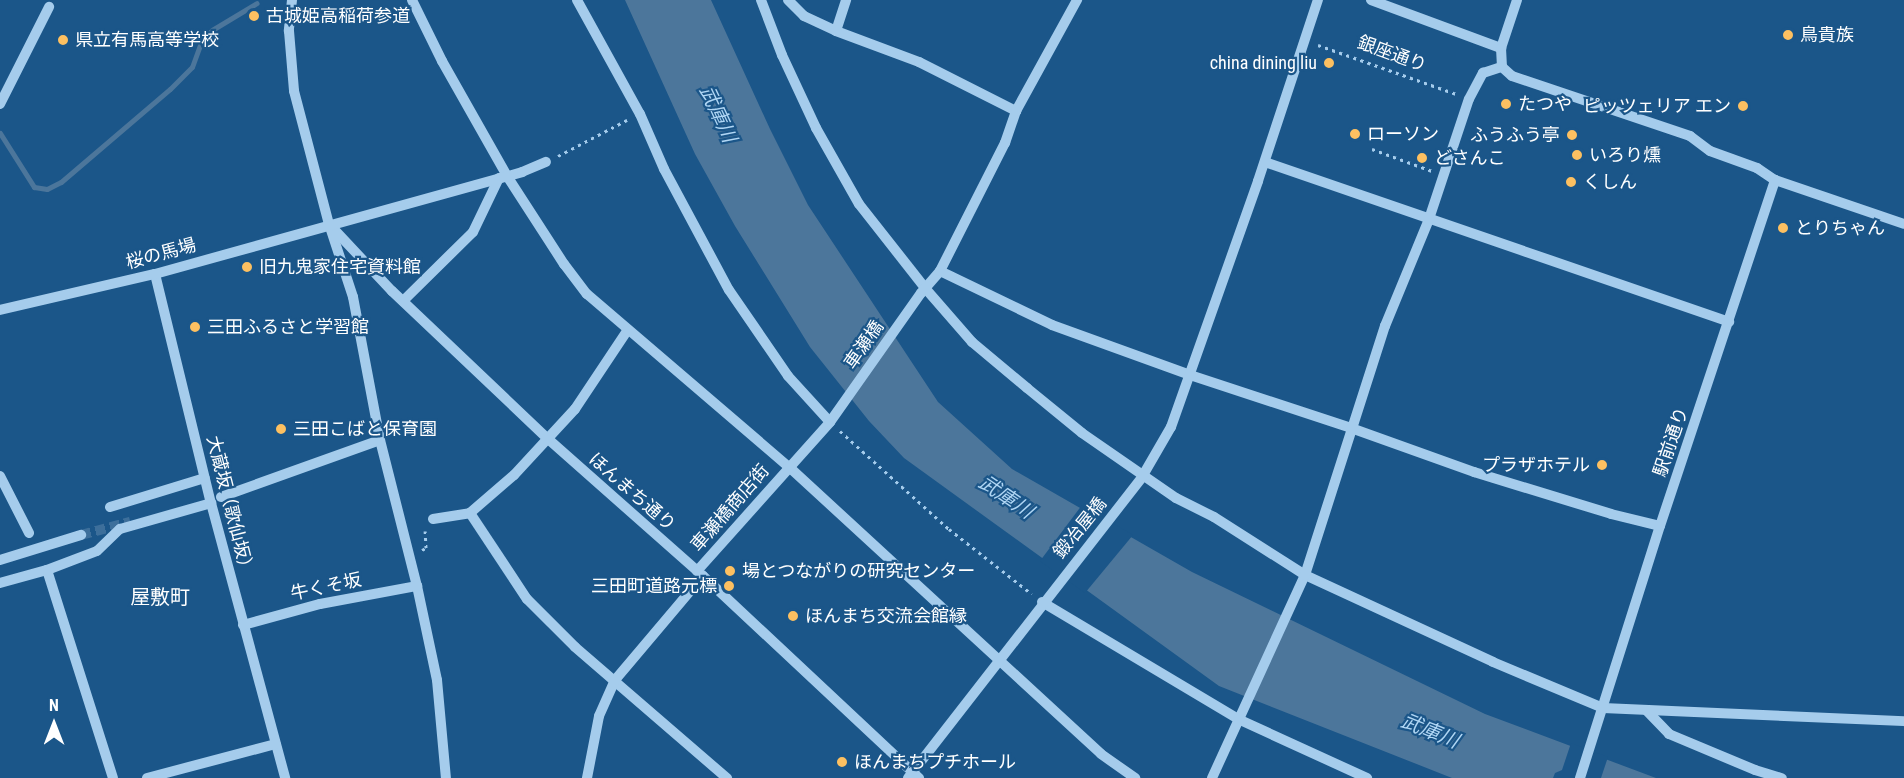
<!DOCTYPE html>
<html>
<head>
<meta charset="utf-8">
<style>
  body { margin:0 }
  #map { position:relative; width:1904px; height:778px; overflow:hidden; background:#1b5689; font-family:"Roboto Condensed","Noto Sans JP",sans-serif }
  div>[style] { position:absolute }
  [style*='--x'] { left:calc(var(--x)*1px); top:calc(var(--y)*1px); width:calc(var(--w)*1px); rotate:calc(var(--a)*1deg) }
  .water>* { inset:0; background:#4c769b }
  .pier>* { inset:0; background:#1b5689 }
  .stream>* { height:5px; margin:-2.5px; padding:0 2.5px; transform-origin:2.5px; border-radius:2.5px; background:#4c769b }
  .minor-tunnel>* { height:10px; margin-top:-5px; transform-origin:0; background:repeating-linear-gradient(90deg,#3d6f9b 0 10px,transparent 0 15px) }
  .path>* { height:3px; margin-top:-1.5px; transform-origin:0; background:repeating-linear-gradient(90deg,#a5ccec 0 3px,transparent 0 7.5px) }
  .minor>* { height:10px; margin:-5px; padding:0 5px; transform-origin:5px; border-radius:5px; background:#a5ccec }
  .dots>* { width:16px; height:16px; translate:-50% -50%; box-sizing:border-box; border:3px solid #1b5689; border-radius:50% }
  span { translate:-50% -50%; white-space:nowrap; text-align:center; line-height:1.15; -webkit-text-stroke:4.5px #1b5689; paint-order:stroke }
  .poi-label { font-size:18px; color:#fff }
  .left { translate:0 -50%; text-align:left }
  .right { translate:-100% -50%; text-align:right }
  .street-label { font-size:18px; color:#fff }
  .water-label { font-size:20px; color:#b0d6f4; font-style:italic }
  .neighbourhood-label { font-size:20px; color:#fff }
  .north { position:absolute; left:24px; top:694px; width:60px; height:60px; -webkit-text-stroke:4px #1b5689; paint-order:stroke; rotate:0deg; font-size:16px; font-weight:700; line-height:24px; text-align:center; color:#fff }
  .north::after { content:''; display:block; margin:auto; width:21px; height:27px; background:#fff; clip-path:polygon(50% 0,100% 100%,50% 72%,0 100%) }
</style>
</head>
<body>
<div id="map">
  <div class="water">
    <i style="clip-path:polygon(625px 0,711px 0,770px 129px,808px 205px,938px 402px,1012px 469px,1192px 572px,1485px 714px,1656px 778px,1452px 778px,1219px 686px,904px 458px,869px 421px,810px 347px,735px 226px,695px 154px)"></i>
  </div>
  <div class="pier">
    <i style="clip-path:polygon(1082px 505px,1133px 535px,1085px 593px,1040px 561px)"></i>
    <i style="clip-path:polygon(1571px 743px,1608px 757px,1601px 778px,1553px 778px,1555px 773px,1562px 770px)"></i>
  </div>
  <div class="stream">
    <i style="--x:0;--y:133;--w:64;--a:57.8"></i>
    <i style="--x:34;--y:187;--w:13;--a:9"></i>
    <i style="--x:47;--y:189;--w:16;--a:-27"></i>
    <i style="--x:61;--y:182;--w:143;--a:-40.5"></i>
    <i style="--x:170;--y:89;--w:31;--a:-45"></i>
    <i style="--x:192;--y:67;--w:27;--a:-70"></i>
    <i style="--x:201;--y:42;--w:16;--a:-47"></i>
    <i style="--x:212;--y:30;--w:52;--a:-31"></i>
  </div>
  <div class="minor-tunnel">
    <i style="--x:81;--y:535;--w:51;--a:-14.9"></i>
  </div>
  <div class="path">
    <i style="--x:1318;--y:45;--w:146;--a:19.5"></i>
    <i style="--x:1372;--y:149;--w:64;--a:20.1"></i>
    <i style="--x:558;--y:156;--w:78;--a:-27.6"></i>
    <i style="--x:840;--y:431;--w:147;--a:42"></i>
    <i style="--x:949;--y:529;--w:105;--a:38.1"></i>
    <i style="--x:422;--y:550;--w:4;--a:-27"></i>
    <i style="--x:426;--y:548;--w:17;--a:-93"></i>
  </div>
  <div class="minor">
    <i style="--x:292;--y:0;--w:31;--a:96"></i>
    <i style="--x:289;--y:31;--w:60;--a:85.2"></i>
    <i style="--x:294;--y:91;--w:138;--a:75.3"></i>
    <i style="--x:329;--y:224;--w:77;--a:71.8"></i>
    <i style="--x:353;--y:297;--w:146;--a:79.3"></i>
    <i style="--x:380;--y:440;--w:151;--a:75.8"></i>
    <i style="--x:417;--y:586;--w:96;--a:78"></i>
    <i style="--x:437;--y:680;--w:98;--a:84.8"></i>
    <i style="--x:412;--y:0;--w:68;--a:63.8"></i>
    <i style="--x:442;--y:61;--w:132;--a:60.5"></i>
    <i style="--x:507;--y:176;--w:105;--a:57.1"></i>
    <i style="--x:564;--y:264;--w:38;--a:53"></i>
    <i style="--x:587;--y:294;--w:265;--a:40.6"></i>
    <i style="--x:788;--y:466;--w:425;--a:42.6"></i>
    <i style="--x:1101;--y:754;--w:42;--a:35.2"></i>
    <i style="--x:577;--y:0;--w:130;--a:61.1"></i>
    <i style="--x:640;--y:114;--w:60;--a:66.4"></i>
    <i style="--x:664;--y:169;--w:137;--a:61.8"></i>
    <i style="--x:729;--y:290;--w:104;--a:55.5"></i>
    <i style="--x:788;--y:376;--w:62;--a:47.6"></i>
    <i style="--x:761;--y:0;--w:59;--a:69.1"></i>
    <i style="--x:782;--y:55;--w:81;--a:65"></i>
    <i style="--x:816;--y:128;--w:87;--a:60.5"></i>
    <i style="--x:859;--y:204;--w:107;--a:51.8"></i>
    <i style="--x:925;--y:288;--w:72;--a:49"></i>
    <i style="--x:972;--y:342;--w:72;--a:39.9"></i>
    <i style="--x:1027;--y:388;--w:71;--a:39.3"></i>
    <i style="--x:1082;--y:433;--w:114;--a:34.7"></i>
    <i style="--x:1176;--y:498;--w:42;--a:26.6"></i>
    <i style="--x:1214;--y:517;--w:108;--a:32.5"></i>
    <i style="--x:1305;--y:575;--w:207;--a:24.8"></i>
    <i style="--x:1493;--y:662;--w:119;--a:22.7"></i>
    <i style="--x:1603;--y:708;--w:301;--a:2.5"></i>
    <i style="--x:788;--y:0;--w:23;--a:45"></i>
    <i style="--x:804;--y:16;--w:35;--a:25"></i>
    <i style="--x:836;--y:31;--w:89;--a:20.5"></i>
    <i style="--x:919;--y:62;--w:109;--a:26.8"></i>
    <i style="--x:1371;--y:0;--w:139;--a:20.3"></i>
    <i style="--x:1517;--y:0;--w:51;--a:108.4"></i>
    <i style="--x:1501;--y:48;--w:19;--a:87"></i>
    <i style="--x:1502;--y:67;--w:13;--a:42"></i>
    <i style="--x:1512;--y:76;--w:188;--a:18.6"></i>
    <i style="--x:1690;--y:136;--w:25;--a:37"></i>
    <i style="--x:1710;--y:151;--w:50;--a:19.9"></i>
    <i style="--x:1757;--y:168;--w:22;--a:34"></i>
    <i style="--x:1775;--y:180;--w:136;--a:18.8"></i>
    <i style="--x:836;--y:31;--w:33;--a:-72"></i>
    <i style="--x:0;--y:104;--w:109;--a:-63.2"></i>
    <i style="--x:1265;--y:162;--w:491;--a:19"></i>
    <i style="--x:329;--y:224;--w:92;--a:46.8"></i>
    <i style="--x:392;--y:291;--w:214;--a:43.5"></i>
    <i style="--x:547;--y:438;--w:208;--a:41.5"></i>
    <i style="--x:703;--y:576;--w:296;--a:43.1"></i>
    <i style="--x:940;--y:271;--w:124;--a:25.7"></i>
    <i style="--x:1052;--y:325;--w:147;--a:19.9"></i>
    <i style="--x:1190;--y:375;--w:169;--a:18.2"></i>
    <i style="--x:1351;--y:428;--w:131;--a:19.7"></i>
    <i style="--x:1474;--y:472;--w:143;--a:17"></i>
    <i style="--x:1611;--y:514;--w:50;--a:13.8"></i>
    <i style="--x:155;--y:274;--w:236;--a:76.3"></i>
    <i style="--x:211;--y:503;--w:285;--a:74.9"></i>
    <i style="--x:403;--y:301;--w:98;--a:-44.6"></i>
    <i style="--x:473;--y:232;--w:60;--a:-64.3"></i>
    <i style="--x:0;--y:310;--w:159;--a:-13.1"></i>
    <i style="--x:155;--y:274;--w:381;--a:-15.5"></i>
    <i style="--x:522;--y:172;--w:26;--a:-23"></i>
    <i style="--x:627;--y:331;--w:94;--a:123.7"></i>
    <i style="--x:575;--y:409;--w:90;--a:132.7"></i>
    <i style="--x:514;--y:475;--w:58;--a:139.2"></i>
    <i style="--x:470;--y:513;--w:103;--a:56.5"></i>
    <i style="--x:527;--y:599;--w:68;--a:45"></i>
    <i style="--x:575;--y:647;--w:201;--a:40.8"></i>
    <i style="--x:0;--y:476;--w:64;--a:63"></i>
    <i style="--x:221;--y:497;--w:169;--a:-19.7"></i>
    <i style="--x:110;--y:507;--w:99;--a:-17"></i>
    <i style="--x:433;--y:519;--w:37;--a:-9"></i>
    <i style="--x:0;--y:560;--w:85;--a:-17.2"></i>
    <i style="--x:47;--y:570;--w:218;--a:72.4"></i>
    <i style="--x:697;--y:571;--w:200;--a:-48.2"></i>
    <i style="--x:830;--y:422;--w:158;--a:-54.8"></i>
    <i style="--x:921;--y:293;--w:29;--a:-49"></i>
    <i style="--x:940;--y:271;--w:144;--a:-63.1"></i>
    <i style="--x:1005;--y:143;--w:34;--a:-71"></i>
    <i style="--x:1016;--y:111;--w:127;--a:-61.2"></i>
    <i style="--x:0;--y:583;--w:49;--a:-15.5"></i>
    <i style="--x:47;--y:570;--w:53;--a:-20.8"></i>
    <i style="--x:97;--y:551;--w:32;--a:-44"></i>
    <i style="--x:120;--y:529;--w:95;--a:-15.9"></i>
    <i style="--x:1042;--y:602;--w:228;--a:30.8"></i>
    <i style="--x:1238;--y:719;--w:142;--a:24.6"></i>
    <i style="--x:243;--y:625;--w:80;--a:-15.3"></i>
    <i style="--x:320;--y:604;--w:99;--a:-10.5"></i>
    <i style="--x:1647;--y:711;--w:32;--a:46"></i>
    <i style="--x:1669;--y:734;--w:93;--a:22.7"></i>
    <i style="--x:1755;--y:770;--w:28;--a:17"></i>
    <i style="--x:147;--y:778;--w:133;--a:-14.8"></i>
    <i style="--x:587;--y:778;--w:63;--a:-79"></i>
    <i style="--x:599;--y:716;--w:39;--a:-66"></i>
    <i style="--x:615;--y:680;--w:136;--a:-49.8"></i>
    <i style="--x:908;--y:778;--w:381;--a:-52.1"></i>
    <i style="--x:1142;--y:477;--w:58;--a:-59.9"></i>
    <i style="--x:1171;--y:427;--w:261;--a:-70.5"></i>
    <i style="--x:1258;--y:181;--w:191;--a:-71.7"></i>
    <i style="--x:1212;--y:778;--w:223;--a:-65.4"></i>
    <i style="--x:1305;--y:575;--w:262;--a:-72.2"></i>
    <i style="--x:1385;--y:326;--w:116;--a:-67.6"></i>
    <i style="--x:1429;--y:219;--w:126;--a:-71.6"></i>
    <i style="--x:1469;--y:99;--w:30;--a:-62"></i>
    <i style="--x:1483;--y:73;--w:20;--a:-18"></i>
    <i style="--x:1580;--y:778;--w:264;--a:-72.4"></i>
    <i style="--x:1660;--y:526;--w:365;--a:-71.6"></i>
  </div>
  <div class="dots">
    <i style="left:254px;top:16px;background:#fdc061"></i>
    <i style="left:1788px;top:35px;background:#fdc061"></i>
    <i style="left:63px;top:40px;background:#fdc061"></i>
    <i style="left:1329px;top:63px;background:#fdc061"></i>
    <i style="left:1506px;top:104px;background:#fdc061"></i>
    <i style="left:1743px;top:106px;background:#fdc061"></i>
    <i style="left:1355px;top:134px;background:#fdc061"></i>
    <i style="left:1572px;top:135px;background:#fdc061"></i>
    <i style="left:1577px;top:155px;background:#fdc061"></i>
    <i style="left:1422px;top:158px;background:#fdc061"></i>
    <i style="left:1571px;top:182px;background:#fdc061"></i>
    <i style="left:1783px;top:228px;background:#fdc061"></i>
    <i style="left:247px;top:267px;background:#fdc061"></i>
    <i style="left:195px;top:327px;background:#fdc061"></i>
    <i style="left:281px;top:429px;background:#fdc061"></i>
    <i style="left:1602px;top:465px;background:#fdc061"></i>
    <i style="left:730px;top:571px;background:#fdc061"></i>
    <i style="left:729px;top:586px;background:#fdc061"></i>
    <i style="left:793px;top:616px;background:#fdc061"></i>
    <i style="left:842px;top:762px;background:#fdc061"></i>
  </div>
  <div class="poi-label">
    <span class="left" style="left:266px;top:16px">古城姫高稲荷参道</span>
    <span class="left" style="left:1800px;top:35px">鳥貴族</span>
    <span class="left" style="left:75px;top:40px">県立有馬高等学校</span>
    <span class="right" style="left:1317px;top:63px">china dining liu</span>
    <span class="left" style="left:1518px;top:104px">たつや</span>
    <span class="right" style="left:1731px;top:106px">ピッツェリア エン</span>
    <span class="left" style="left:1367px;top:134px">ローソン</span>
    <span class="right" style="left:1560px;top:135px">ふうふう亭</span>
    <span class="left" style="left:1589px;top:155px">いろり燻</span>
    <span class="left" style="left:1434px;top:158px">どさんこ</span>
    <span class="left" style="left:1583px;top:182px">くしん</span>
    <span class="left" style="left:1795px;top:228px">とりちゃん</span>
    <span class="left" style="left:259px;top:267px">旧九鬼家住宅資料館</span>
    <span class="left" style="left:207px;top:327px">三田ふるさと学習館</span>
    <span class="left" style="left:293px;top:429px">三田こばと保育園</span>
    <span class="right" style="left:1590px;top:465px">プラザホテル</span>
    <span class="left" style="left:742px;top:571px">場とつながりの研究センター</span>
    <span class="right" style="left:717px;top:586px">三田町道路元標</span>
    <span class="left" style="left:805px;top:616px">ほんまち交流会館縁</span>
    <span class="left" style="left:854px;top:762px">ほんまちプチホール</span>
  </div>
  <div class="street-label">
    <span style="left:1392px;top:54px;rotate:20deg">銀座通り</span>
    <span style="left:161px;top:254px;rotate:-15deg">桜の馬場</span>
    <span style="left:864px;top:345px;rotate:-55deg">車瀬橋</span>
    <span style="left:1671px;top:442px;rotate:-71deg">駅前通り</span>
    <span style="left:632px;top:492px;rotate:41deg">ほんまち通り</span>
    <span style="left:230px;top:506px;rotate:76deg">大蔵坂（歌仙坂）</span>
    <span style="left:730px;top:508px;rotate:-49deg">車瀬橋商店街</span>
    <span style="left:1080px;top:528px;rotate:-51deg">鍛冶屋橋</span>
    <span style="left:326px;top:587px;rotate:-12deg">牛くそ坂</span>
  </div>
  <div class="water-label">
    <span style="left:718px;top:114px;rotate:65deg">武庫川</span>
    <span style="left:1006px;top:497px;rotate:34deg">武庫川</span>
    <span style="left:1430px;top:731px;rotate:22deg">武庫川</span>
  </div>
  <div class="neighbourhood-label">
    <span style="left:160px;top:597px">屋敷町</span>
  </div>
  <div class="north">N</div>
</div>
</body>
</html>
